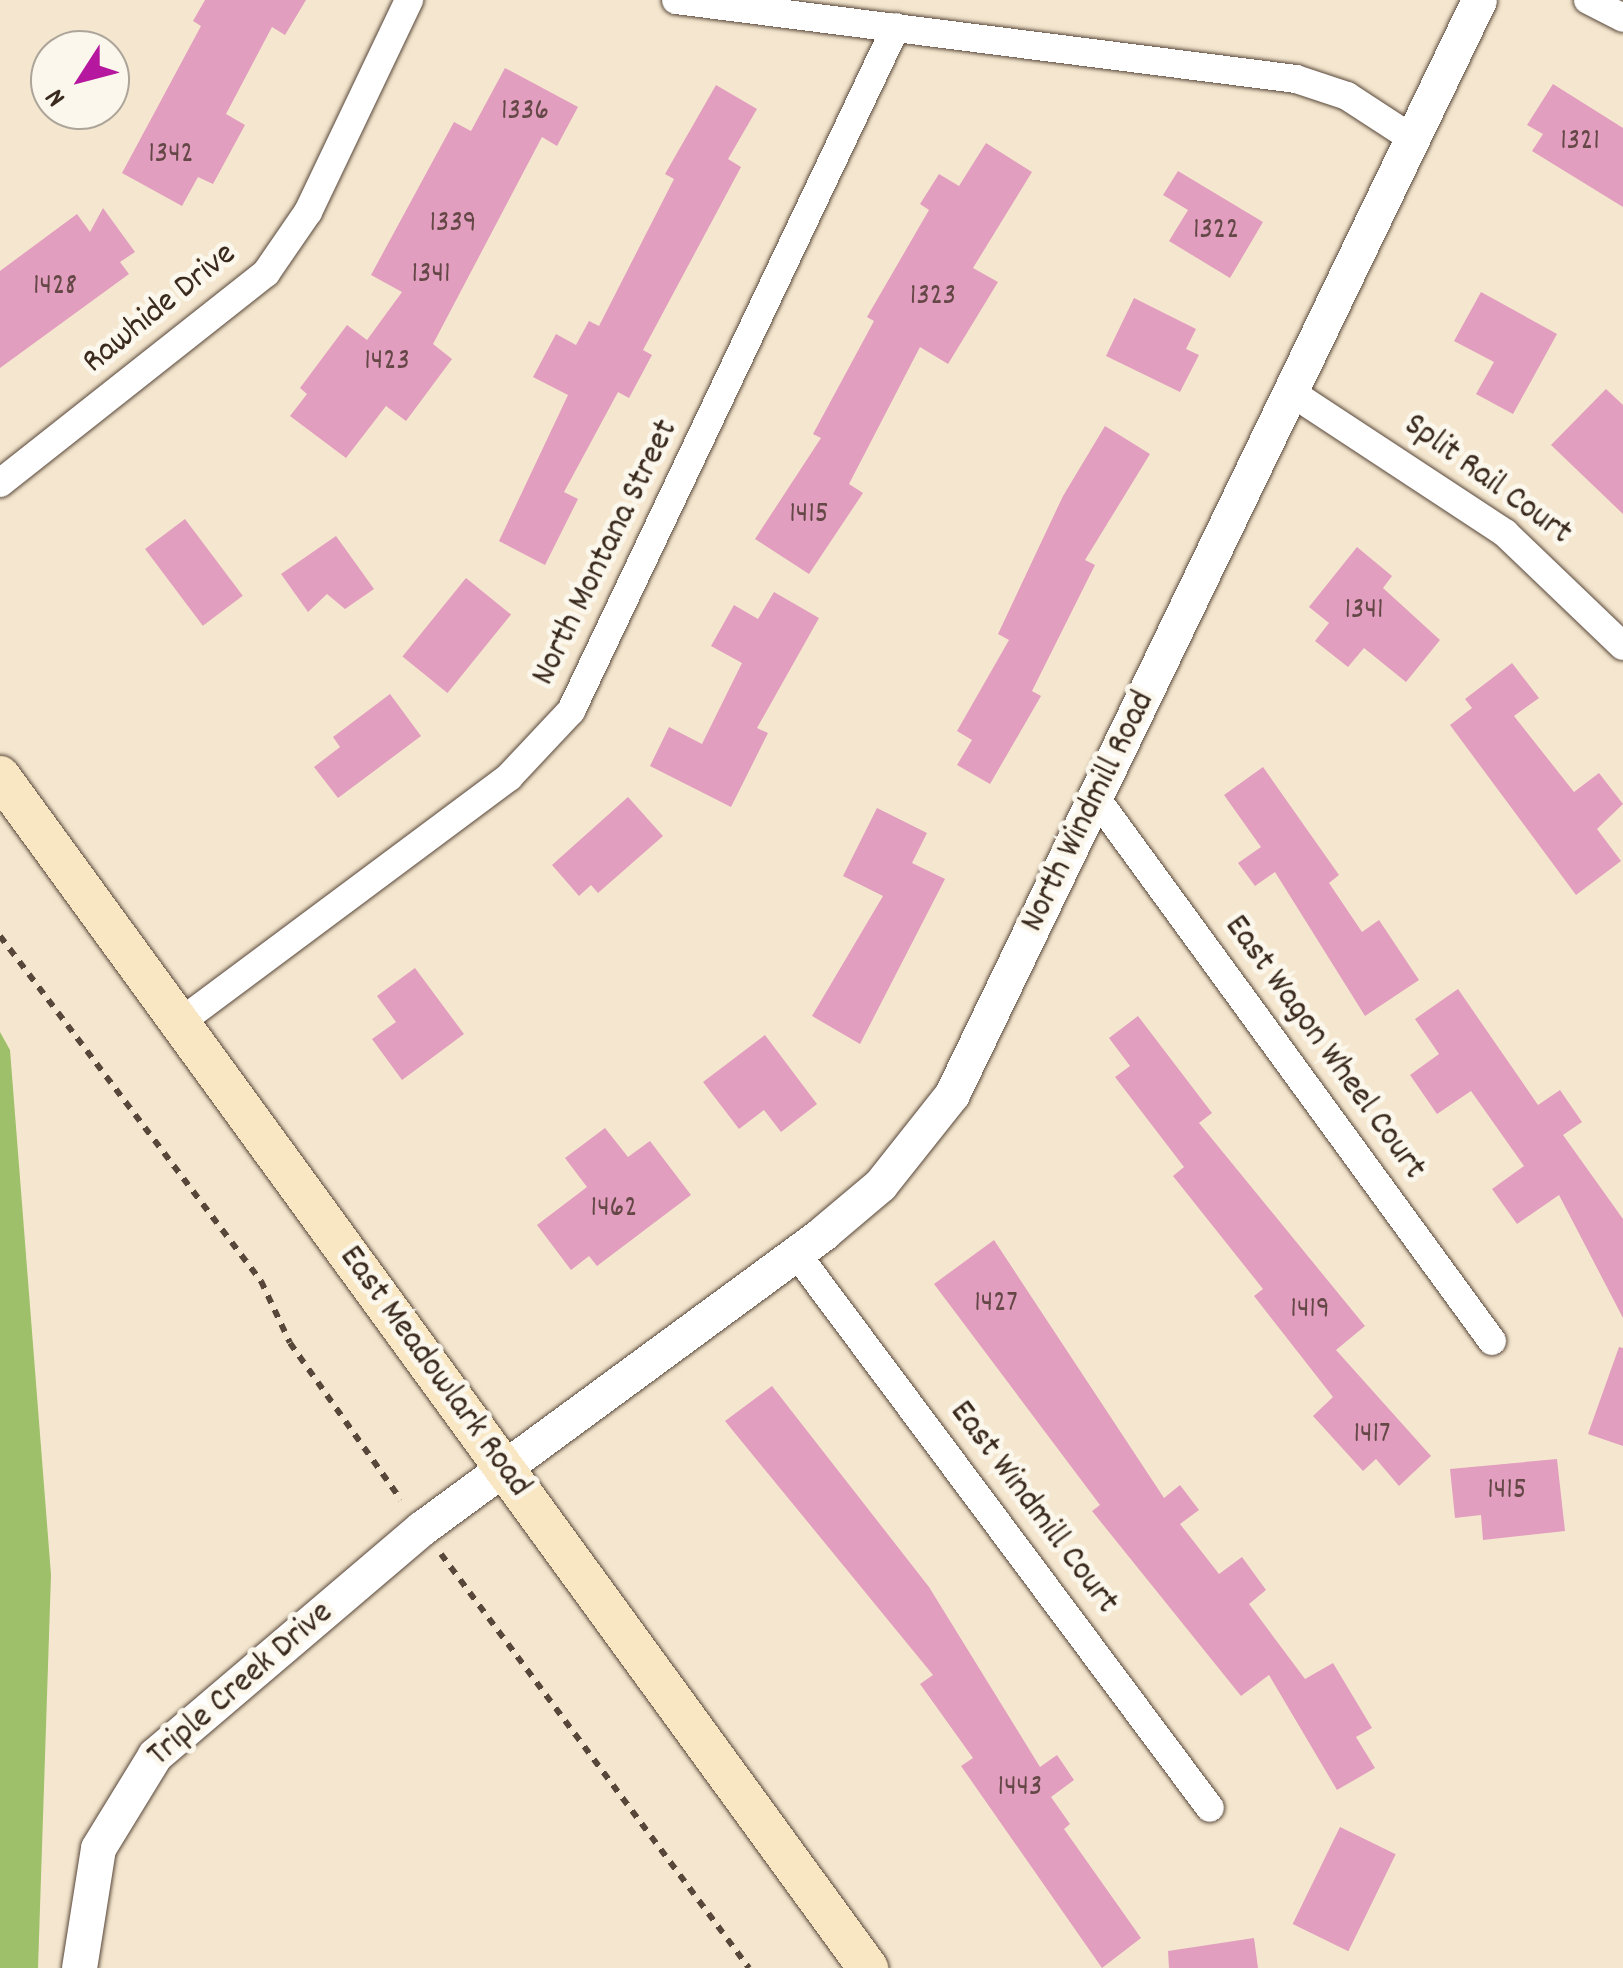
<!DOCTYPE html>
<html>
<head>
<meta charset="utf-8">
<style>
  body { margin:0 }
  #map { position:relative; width:1623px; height:1968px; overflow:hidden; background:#f5e7cf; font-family:Dekko,sans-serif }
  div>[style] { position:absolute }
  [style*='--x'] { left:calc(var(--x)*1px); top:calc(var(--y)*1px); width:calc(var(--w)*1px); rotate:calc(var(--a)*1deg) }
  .green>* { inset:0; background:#9fc06a }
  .building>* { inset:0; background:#e19ebe; transform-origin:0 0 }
  .path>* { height:6px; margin-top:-3px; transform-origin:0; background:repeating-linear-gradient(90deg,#574639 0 8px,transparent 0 16px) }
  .roads { filter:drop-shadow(0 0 2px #574639) drop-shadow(0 0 2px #574639) }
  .minor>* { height:28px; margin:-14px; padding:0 14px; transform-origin:14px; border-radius:14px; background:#fff }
  .tertiary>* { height:35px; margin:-17.5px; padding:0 17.5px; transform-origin:17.5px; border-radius:17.5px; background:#fff }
  .secondary>* { height:40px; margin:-20px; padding:0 20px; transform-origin:20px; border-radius:20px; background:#f9e7c3 }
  span { translate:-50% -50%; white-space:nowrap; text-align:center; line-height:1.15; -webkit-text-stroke:10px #fbf7ec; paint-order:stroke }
  .number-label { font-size:30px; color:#644746 }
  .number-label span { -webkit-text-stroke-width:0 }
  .street-label { font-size:35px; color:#3b2a1e }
  .north { position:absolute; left:30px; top:30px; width:100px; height:100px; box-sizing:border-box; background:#fbf7ec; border:2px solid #aea59a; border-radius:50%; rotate:234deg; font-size:28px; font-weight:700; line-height:40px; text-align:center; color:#3b2a1e }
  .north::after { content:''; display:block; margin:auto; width:35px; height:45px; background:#b5179e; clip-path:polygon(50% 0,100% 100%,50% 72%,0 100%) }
</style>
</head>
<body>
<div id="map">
  <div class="green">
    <i style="clip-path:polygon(0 1032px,10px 1050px,51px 1575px,38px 1968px,0 1968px)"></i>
  </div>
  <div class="building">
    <i style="clip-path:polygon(205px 0,306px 0,285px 35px,272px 27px,226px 114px,245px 125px,213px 184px,198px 177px,182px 206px,122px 173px,201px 26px,193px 21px)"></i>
    <i style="clip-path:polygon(505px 68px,578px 107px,557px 146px,542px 137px,433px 344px,452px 359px,406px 421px,386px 406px,346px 458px,290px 416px,307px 394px,300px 388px,347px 325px,367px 340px,402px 292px,371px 275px,454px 122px,471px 131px)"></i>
    <i style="clip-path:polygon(1553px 84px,1623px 128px,1623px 207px,1532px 151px,1543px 134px,1527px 125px)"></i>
    <i style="clip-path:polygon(716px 85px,757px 109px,728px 159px,741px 167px,643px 350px,652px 355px,629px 398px,618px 392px,564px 492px,578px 499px,545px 565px,499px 541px,568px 395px,533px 377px,556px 334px,576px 345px,589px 321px,599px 326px,674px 179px,665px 174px)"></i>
    <i style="clip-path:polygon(986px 143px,1032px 172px,973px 268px,998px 282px,948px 364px,920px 347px,849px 484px,863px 493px,809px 574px,755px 539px,821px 438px,813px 434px,874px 321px,867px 317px,929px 210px,920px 204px,939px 174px,959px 186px)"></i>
    <i style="clip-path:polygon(1178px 171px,1263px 222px,1230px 278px,1169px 241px,1188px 210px,1163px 195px)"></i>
    <i style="clip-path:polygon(103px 208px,135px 252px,120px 262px,129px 274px,0 368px,0 271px,77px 214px,90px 232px)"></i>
    <i style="clip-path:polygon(1481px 292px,1557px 334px,1513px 414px,1476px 394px,1494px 362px,1454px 341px)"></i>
    <i style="clip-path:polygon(1134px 298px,1196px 329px,1186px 349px,1199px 355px,1180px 392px,1106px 356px)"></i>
    <i style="clip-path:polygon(1606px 389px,1623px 405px,1623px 514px,1551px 445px)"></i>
    <i style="clip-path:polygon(1105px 426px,1150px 454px,1085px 560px,1095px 565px,1032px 691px,1041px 696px,990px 784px,957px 765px,972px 740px,957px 731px,1009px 640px,998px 634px,1063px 496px)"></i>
    <i style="left:185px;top:519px;width:96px;height:50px;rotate:53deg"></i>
    <i style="clip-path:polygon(336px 536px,374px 589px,345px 609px,327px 594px,308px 612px,281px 574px)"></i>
    <i style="clip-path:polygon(1357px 547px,1392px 576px,1383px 588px,1440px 640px,1406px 682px,1364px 648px,1348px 667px,1315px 641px,1329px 623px,1309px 607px)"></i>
    <i style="left:466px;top:578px;width:58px;height:101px;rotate:39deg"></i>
    <i style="clip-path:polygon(774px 592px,819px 618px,757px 728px,768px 733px,731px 807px,650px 766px,669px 727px,702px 744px,742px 663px,711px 646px,734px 605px,758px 619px)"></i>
    <i style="clip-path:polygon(1512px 663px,1539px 698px,1514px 716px,1574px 792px,1599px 773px,1623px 804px,1597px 829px,1621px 861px,1576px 895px,1450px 725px,1472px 708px,1465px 699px)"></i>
    <i style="clip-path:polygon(390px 694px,421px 736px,338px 798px,314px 767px,340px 747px,333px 737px)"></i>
    <i style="clip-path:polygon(1263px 767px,1339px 875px,1329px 883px,1362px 932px,1379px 920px,1419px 980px,1365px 1016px,1275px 872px,1255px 886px,1238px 863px,1261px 847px,1224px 795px)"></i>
    <i style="clip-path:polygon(628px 797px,663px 836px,598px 893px,591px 885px,579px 896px,552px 865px)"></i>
    <i style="clip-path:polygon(877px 808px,927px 833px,912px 863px,945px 879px,860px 1044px,812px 1016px,883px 896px,843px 876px)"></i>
    <i style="clip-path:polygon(415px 968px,464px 1034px,402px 1080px,372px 1039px,396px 1022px,377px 996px)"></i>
    <i style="clip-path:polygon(1458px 989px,1538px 1105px,1560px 1090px,1582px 1122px,1563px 1135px,1623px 1219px,1623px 1318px,1559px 1195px,1517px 1224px,1492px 1189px,1524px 1166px,1471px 1091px,1437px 1114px,1410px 1075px,1439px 1054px,1415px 1019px)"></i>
    <i style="clip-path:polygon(1138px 1016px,1212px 1113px,1199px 1123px,1365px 1326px,1336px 1350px,1431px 1456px,1399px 1486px,1376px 1459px,1363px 1471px,1313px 1416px,1333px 1397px,1254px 1296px,1263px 1289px,1173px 1176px,1184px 1167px,1115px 1077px,1130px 1066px,1109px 1038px)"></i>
    <i style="clip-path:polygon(765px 1035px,817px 1104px,781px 1132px,764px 1110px,739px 1129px,703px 1082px)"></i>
    <i style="clip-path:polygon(605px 1128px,628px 1157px,650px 1141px,691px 1195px,597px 1266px,589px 1256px,571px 1270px,537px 1225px,587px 1187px,565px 1158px)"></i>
    <i style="clip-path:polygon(994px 1240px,1164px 1498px,1180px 1485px,1199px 1510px,1180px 1524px,1219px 1574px,1242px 1557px,1266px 1590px,1249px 1604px,1305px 1679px,1333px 1663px,1372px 1728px,1356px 1737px,1375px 1768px,1337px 1790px,1269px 1675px,1241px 1696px,1092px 1511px,1100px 1505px,934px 1284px)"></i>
    <i style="clip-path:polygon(1619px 1347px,1623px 1348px,1623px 1446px,1588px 1434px)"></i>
    <i style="clip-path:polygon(772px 1386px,929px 1587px,1040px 1767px,1057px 1755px,1074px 1780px,1051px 1797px,1070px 1824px,1064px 1829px,1141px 1938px,1102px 1968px,961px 1766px,973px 1758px,920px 1684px,933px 1675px,725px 1421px)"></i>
    <i style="clip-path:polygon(1557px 1459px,1565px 1531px,1483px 1540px,1481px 1515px,1455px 1518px,1450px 1469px)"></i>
    <i style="left:1340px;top:1827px;width:62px;height:108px;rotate:26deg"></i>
    <i style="clip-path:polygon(1254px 1938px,1258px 1968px,1169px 1968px,1168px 1951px)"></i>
  </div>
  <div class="path">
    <i style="--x:0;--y:936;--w:433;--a:52.9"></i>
    <i style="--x:261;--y:1281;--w:68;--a:64.9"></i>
    <i style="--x:290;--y:1343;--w:192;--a:54.7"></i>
    <i style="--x:441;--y:1554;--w:516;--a:53.35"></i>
  </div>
  <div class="roads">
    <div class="minor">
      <i style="--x:676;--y:0;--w:625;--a:7.26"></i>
      <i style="--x:1296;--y:79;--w:54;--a:18.4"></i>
      <i style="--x:1347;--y:96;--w:79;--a:33.1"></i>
      <i style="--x:1588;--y:0;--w:39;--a:27"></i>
      <i style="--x:1292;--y:393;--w:255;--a:33.3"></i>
      <i style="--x:1505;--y:533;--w:163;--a:43.8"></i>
      <i style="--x:0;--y:483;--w:339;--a:-38.3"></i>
      <i style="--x:266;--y:273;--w:74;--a:-55.5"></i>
      <i style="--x:308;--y:212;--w:235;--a:-64.5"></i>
      <i style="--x:1096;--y:798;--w:672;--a:53.9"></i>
      <i style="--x:179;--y:1023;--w:412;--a:-36.7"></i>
      <i style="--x:509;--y:777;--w:91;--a:-46.8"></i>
      <i style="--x:571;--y:711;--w:757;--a:-64.59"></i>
      <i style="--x:796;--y:1253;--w:692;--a:53.28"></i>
    </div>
    <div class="tertiary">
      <i style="--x:79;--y:1968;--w:121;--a:-81"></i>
      <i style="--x:98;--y:1848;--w:109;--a:-58.5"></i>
      <i style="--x:155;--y:1755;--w:350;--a:-40.4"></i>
      <i style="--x:422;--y:1528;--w:498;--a:-36.3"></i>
      <i style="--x:823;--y:1233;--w:75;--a:-40.1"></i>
      <i style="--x:880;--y:1185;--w:116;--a:-51.6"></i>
      <i style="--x:952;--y:1094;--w:1214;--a:-64.28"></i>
    </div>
    <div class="secondary">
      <i style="--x:0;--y:776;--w:1475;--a:53.94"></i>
    </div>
  </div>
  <div class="number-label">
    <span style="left:525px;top:113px">1336</span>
    <span style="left:1580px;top:143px">1321</span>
    <span style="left:171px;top:156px">1342</span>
    <span style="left:453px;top:225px">1339</span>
    <span style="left:1216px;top:232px">1322</span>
    <span style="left:431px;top:276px">1341</span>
    <span style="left:55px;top:288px">1428</span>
    <span style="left:933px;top:298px">1323</span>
    <span style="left:387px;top:363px">1423</span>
    <span style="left:809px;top:516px">1415</span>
    <span style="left:1364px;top:612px">1341</span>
    <span style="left:614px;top:1210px">1462</span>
    <span style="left:996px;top:1305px">1427</span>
    <span style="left:1310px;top:1311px">1419</span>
    <span style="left:1372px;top:1436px">1417</span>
    <span style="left:1507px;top:1492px">1415</span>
    <span style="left:1020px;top:1789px">1443</span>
  </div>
  <div class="street-label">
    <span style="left:160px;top:309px;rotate:-39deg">Rawhide Drive</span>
    <span style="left:1487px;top:480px;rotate:36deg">Split Rail Court</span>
    <span style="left:606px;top:553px;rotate:-64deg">North Montana Street</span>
    <span style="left:1089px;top:812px;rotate:-64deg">North Windmill Road</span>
    <span style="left:1324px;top:1048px;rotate:54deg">East Wagon Wheel Court</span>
    <span style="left:434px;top:1372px;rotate:54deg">East Meadowlark Road</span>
    <span style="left:1033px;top:1508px;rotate:53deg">East Windmill Court</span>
    <span style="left:241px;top:1685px;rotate:-41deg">Triple Creek Drive</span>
  </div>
  <div class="north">N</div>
</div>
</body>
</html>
